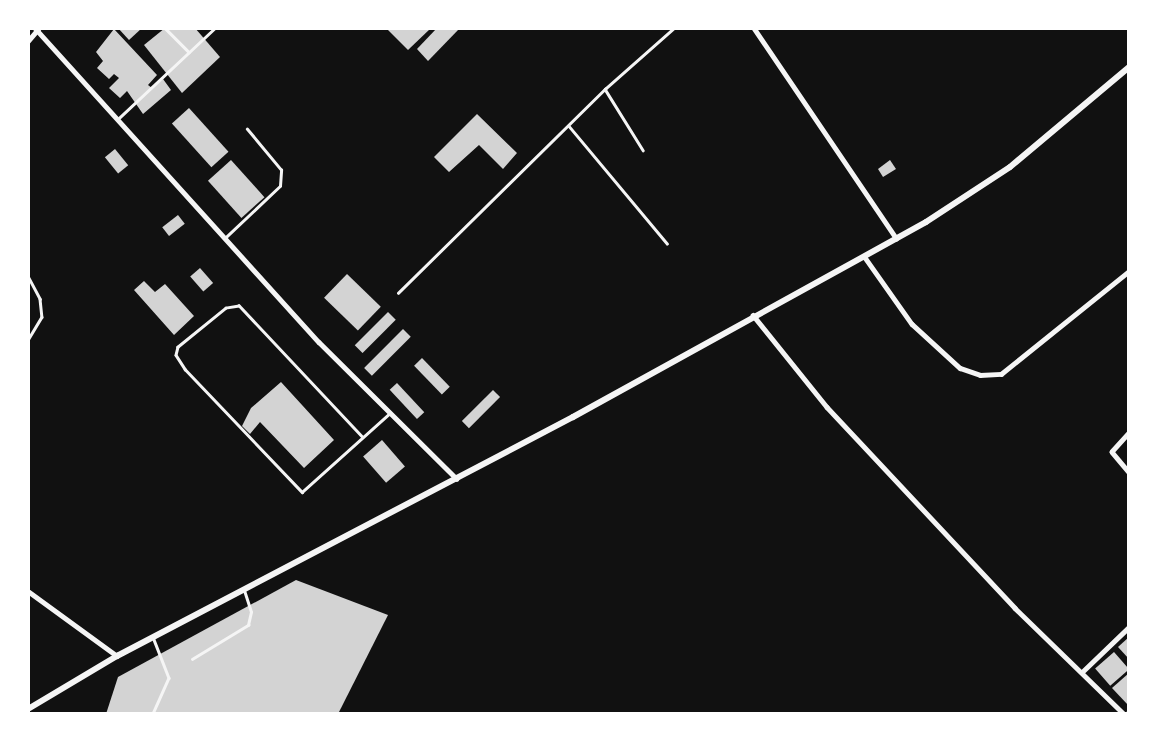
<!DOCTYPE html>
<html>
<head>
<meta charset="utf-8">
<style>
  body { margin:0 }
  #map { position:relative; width:1157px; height:742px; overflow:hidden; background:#111; font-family:"DM Sans",sans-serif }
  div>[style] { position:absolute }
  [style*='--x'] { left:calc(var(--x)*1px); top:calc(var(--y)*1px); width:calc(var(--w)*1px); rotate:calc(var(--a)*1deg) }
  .building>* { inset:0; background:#d3d3d3; transform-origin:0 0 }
  .service>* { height:2.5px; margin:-1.25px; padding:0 1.25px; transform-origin:1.25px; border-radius:1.25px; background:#f5f5f5 }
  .minor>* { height:4.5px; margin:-2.25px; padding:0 2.25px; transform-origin:2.25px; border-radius:2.25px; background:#f5f5f5 }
  .tertiary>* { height:6px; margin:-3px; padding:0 3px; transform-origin:3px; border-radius:3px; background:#f5f5f5 }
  span { translate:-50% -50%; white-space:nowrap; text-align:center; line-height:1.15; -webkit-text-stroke:5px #fff; paint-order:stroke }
  .frame { position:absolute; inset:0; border:30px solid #fff; pointer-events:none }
</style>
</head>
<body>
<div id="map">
  <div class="building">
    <i style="clip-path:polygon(118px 28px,142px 28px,129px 40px)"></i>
    <i style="clip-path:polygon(165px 28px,195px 28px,220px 57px,182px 93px,144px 45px)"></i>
    <i style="clip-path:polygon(386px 28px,431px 28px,408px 50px)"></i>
    <i style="clip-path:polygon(437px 28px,460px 28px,428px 61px,417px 49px)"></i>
    <i style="clip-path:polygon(114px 29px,157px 75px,148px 85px,152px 88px,163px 79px,171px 90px,143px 114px,127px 91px,120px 98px,109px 88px,119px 78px,114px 74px,109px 79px,97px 68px,103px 61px,96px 52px)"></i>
    <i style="left:189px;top:108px;width:59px;height:23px;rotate:48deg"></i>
    <i style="clip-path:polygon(477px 114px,517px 153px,503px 169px,479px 145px,449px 172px,434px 157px)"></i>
    <i style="left:115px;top:149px;width:21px;height:13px;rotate:51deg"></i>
    <i style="left:231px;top:160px;width:50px;height:31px;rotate:48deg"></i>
    <i style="clip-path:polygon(890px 160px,896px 169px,883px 177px,878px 169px)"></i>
    <i style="left:178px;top:215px;width:11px;height:20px;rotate:52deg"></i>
    <i style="left:200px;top:268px;width:20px;height:13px;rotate:49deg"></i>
    <i style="left:347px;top:274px;width:47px;height:33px;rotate:44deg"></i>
    <i style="clip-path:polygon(144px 281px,155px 292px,165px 284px,194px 316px,174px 335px,134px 290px)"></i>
    <i style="left:388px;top:312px;width:11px;height:47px;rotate:45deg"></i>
    <i style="left:403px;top:329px;width:11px;height:55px;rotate:45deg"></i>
    <i style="left:422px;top:358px;width:40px;height:11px;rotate:46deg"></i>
    <i style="clip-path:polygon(281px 382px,334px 440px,304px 468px,260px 422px,250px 434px,242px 426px,251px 408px)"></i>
    <i style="left:397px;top:383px;width:40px;height:10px;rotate:47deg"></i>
    <i style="left:493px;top:390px;width:10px;height:44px;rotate:45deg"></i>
    <i style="left:382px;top:440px;width:35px;height:25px;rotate:49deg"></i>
    <i style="clip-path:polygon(296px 580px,388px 615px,338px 714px,106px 714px,118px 677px)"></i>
    <i style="clip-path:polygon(1129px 637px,1129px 659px,1118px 647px)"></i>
    <i style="left:1114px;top:652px;width:23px;height:25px;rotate:49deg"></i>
    <i style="clip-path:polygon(1129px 673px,1129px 703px,1128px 705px,1112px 688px)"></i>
  </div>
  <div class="service">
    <i style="--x:165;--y:28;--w:34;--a:45"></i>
    <i style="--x:605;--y:89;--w:72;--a:58.1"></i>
    <i style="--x:119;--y:118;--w:132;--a:-43.2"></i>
    <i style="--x:569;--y:126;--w:153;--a:50.1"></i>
    <i style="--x:226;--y:237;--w:74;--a:-43.4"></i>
    <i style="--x:280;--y:186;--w:16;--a:-86"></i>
    <i style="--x:281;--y:170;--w:53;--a:-129.7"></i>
    <i style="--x:28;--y:276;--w:26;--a:62"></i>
    <i style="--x:40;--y:299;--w:18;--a:84"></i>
    <i style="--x:42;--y:317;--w:27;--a:121"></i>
    <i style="--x:398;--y:293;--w:291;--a:-44.6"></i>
    <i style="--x:605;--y:89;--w:92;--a:-41.5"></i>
    <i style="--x:362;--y:437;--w:180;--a:-133.2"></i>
    <i style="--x:239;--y:306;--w:13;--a:171"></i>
    <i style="--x:226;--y:308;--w:62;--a:140.9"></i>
    <i style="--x:178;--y:347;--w:8;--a:104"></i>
    <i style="--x:176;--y:355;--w:17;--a:57"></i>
    <i style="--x:185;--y:369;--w:170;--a:46.4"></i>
    <i style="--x:302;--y:492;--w:117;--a:-41.9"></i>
    <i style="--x:153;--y:637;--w:44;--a:68.7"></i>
    <i style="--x:169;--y:678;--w:39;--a:114"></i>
    <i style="--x:192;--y:659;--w:66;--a:-31.3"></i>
    <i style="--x:248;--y:625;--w:13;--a:-77"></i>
    <i style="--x:251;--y:612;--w:23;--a:-108"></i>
  </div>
  <div class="minor">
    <i style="--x:35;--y:28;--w:423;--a:47.9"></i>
    <i style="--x:319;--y:342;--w:194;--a:44.8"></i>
    <i style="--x:754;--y:28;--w:254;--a:55.9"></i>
    <i style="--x:28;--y:41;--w:16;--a:-50"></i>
    <i style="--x:864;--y:256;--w:83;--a:54.8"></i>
    <i style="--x:912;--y:324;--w:65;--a:42.5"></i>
    <i style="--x:960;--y:368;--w:21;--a:19"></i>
    <i style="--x:980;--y:375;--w:21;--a:-3"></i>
    <i style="--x:1001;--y:374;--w:164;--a:-38.8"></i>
    <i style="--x:753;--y:315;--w:118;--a:51.2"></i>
    <i style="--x:827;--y:407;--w:275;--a:46.9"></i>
    <i style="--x:1015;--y:608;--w:152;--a:44.2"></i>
    <i style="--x:1129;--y:433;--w:25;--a:132"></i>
    <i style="--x:1112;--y:452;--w:26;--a:50"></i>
    <i style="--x:28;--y:591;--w:110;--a:36.1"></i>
    <i style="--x:1082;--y:672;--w:65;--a:-43.8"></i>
    <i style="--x:1127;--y:714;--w:3;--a:-45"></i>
  </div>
  <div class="tertiary">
    <i style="--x:28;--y:709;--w:104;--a:-30.8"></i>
    <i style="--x:117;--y:656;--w:515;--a:-27.66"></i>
    <i style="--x:573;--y:417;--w:403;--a:-28.9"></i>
    <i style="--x:926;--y:222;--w:100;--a:-33.2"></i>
    <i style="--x:1010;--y:167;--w:155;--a:-40"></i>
  </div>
  <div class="frame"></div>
</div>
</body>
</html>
